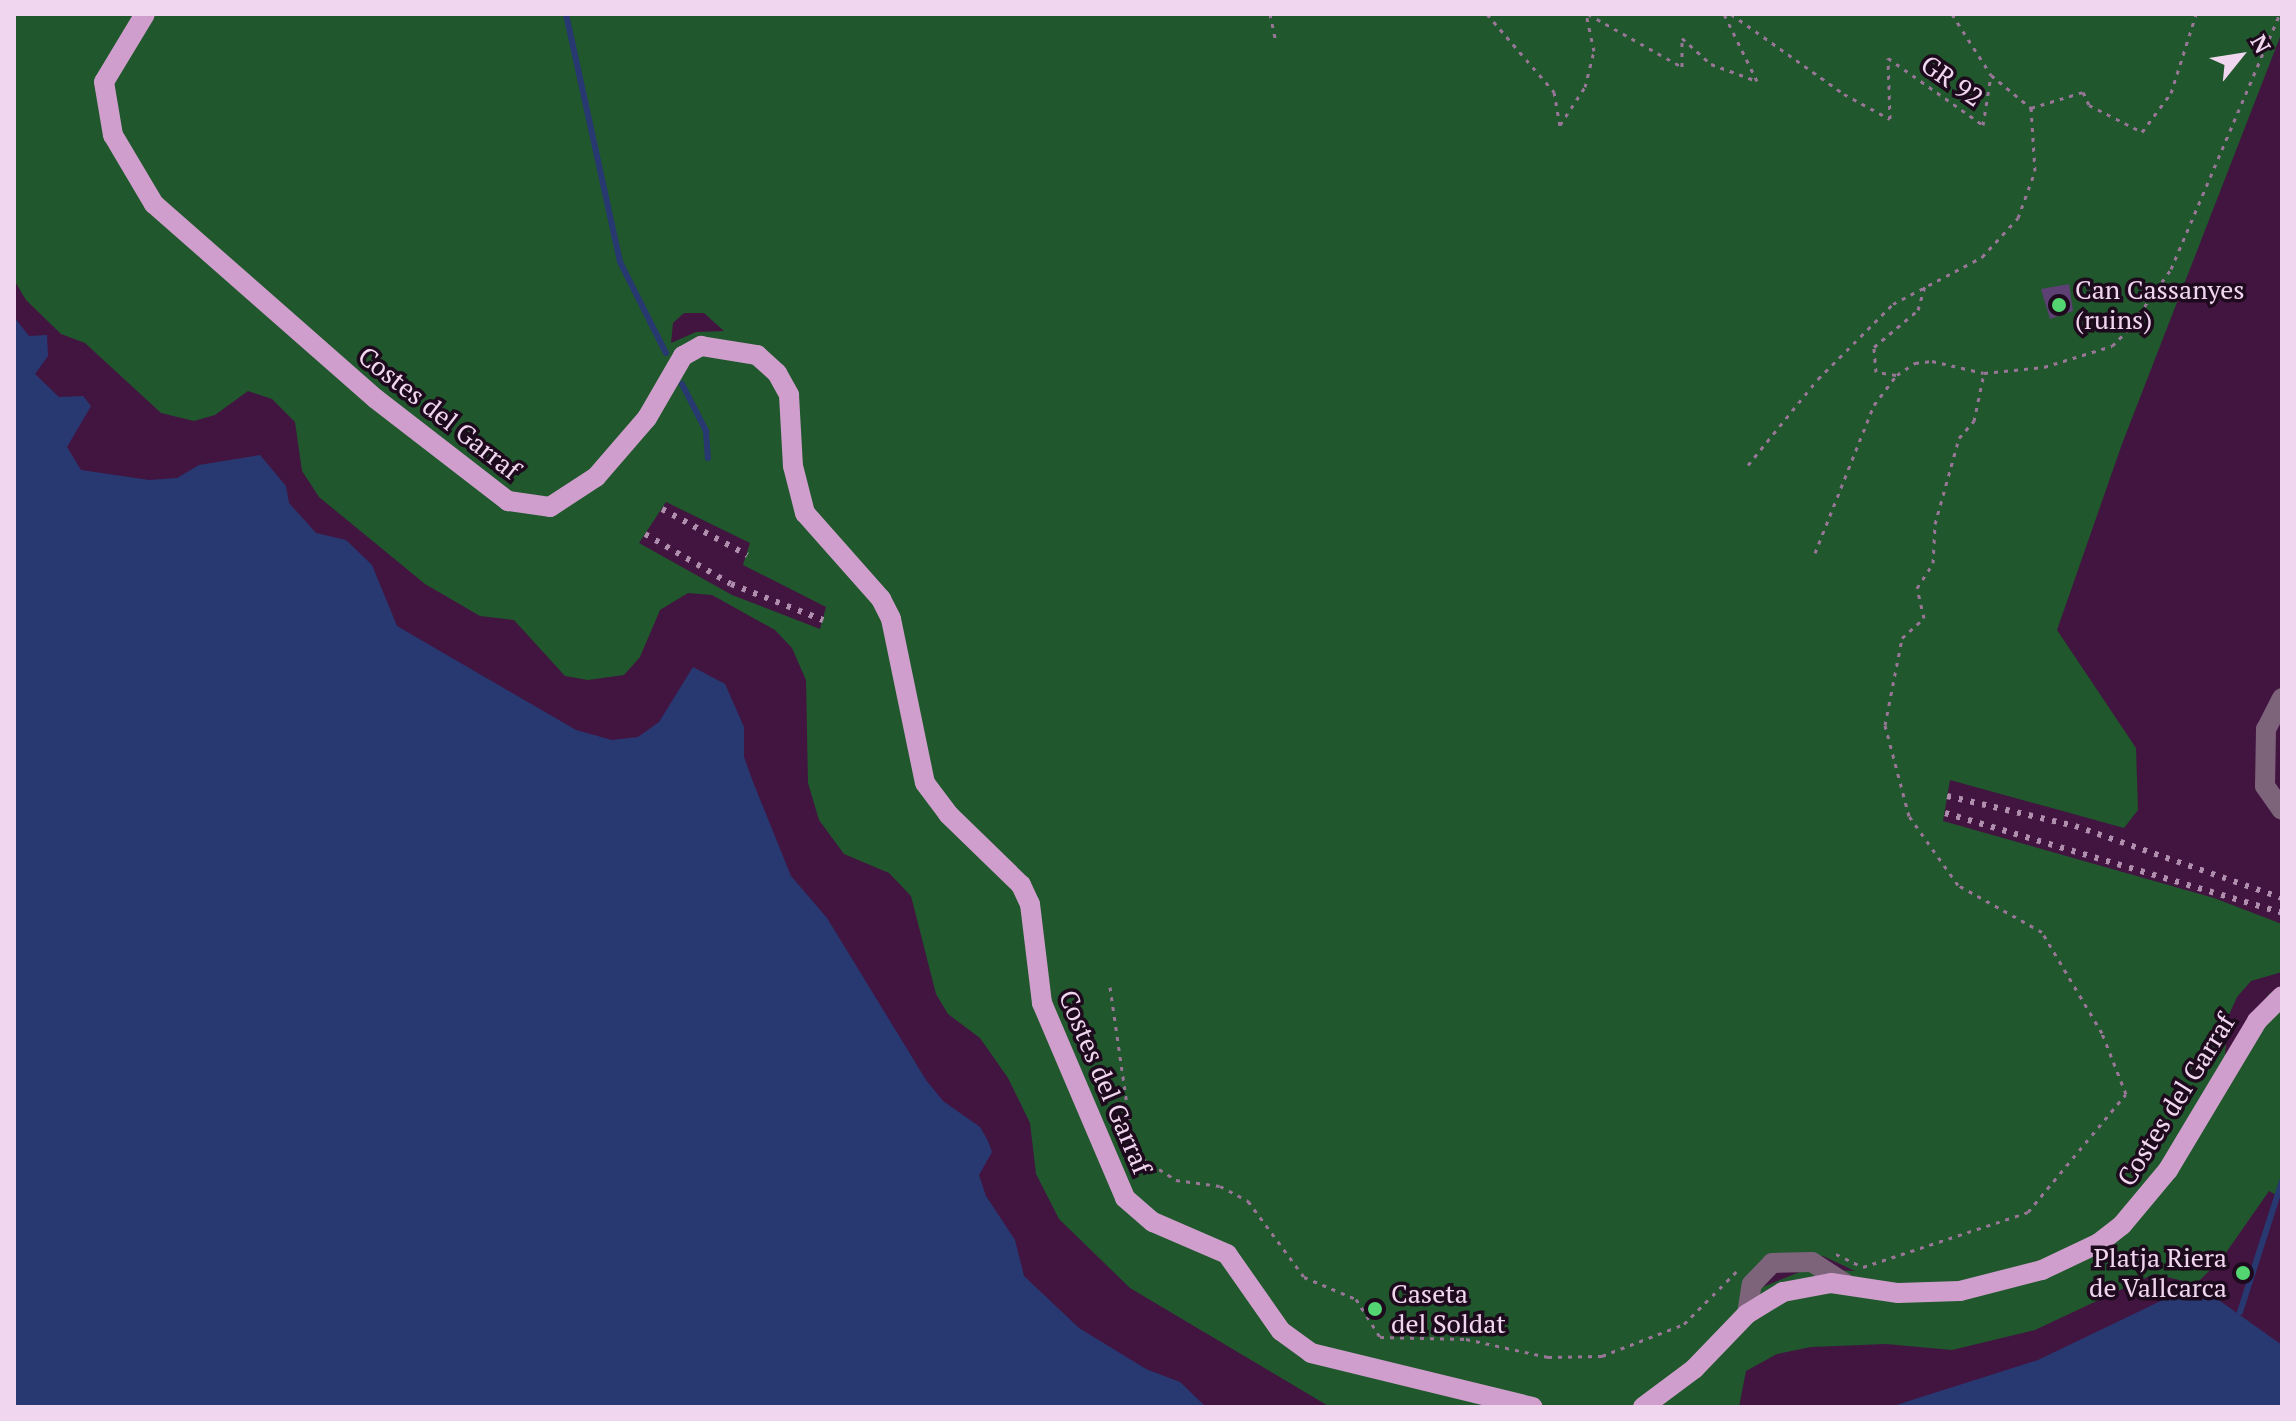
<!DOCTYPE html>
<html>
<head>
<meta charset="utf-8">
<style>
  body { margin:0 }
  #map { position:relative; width:2296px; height:1421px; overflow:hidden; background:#411540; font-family:"PT Serif",serif }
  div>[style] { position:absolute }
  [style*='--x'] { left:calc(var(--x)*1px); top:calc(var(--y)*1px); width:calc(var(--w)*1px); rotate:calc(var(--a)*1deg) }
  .green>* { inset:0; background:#20572c }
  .water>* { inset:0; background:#283972 }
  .stream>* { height:6px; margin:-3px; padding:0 3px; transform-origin:3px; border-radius:3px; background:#283972 }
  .building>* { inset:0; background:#5d4074 }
  .path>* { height:3px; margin-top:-1.5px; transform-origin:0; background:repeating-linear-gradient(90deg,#997698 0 4px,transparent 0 10px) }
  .minor>* { height:20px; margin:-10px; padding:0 10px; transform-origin:10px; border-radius:10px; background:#7d647b }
  .major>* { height:20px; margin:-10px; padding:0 10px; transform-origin:10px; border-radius:10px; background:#cf9ecc }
  .rail>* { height:6px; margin-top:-3px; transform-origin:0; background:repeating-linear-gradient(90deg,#af8eae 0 4px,transparent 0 12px) }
  .dots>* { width:22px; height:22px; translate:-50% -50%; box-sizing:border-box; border:4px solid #1d0a1d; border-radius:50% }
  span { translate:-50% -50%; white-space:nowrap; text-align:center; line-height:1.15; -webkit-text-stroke:7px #1d0a1d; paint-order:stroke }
  .street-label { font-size:26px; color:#f1d6ef }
  .poi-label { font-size:26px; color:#f1d6ef }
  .left { translate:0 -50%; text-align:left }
  .right { translate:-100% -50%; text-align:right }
  .frame { position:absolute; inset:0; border:16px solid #f1d6ef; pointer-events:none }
  .north { position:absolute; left:2200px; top:16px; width:80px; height:80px; -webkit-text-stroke:6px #1d0a1d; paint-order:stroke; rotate:60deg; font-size:22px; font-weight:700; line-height:32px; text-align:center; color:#f1d6ef }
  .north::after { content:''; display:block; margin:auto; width:28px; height:36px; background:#f1d6ef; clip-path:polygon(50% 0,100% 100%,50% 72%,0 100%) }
</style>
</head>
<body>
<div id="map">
  <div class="green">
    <i style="clip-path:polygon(evenodd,14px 14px,2282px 14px,2282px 32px,2122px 444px,2057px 630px,2136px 748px,2138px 810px,2124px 828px,1950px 780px,1943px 821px,2214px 898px,2282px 924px,2282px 972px,2251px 981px,2237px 997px,2228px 1017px,2225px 1055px,2269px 994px,2282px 986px,2282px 1198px,2269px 1191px,2223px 1257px,2196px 1284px,2154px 1274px,2035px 1330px,1952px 1350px,1886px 1344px,1811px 1347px,1777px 1354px,1746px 1371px,1739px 1407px,1330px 1407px,1130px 1288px,1059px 1219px,1036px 1174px,1030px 1123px,1008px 1078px,980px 1038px,948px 1014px,936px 994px,911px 896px,889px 873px,844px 854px,819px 820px,808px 783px,806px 680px,792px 648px,775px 630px,712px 595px,688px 593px,660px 610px,640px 657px,624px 675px,588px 680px,565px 676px,514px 620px,480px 616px,425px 584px,319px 497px,302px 471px,295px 422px,272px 399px,248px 391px,215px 415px,194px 421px,161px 413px,85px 343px,61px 334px,26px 300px,14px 280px,14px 14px,684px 313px,704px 313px,724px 331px,696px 332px,671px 343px,673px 323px,684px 313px,14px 14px,666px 502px,750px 543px,743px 565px,826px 607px,820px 629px,732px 595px,639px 543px,666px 502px,14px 14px,1795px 1253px,1823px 1256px,1855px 1271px,1807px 1269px,1741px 1296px,1795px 1253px)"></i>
  </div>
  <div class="water">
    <i style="clip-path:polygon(14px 317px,29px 336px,47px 335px,48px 356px,35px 374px,59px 397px,83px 396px,91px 406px,67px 447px,81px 470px,149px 480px,177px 478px,199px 465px,260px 455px,286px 486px,289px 503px,316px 533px,346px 540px,372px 565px,397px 626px,576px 730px,612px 740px,638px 737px,659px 722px,693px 667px,725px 684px,744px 727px,744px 757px,753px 782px,791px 876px,827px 918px,926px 1080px,943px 1101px,980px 1127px,988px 1141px,992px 1152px,979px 1175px,986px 1196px,1015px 1240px,1024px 1276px,1079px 1328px,1146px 1369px,1180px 1382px,1206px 1407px,14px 1407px)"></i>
    <i style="clip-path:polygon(2196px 1284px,2282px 1345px,2282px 1407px,1849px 1407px,1893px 1406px,2038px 1360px)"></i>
  </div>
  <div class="stream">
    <i style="--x:566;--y:14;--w:254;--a:77.7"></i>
    <i style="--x:620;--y:262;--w:102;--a:63.2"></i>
    <i style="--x:682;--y:384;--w:53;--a:62.9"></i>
    <i style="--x:706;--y:431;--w:27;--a:86"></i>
    <i style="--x:2240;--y:1312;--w:138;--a:-72.2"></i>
  </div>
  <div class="building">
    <i style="clip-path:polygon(2069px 284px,2073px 311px,2050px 319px,2041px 289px)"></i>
  </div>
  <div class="path">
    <i style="--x:1270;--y:14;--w:25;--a:78"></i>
    <i style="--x:1487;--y:14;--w:103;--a:49.3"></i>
    <i style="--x:1554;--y:92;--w:34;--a:80"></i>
    <i style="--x:1560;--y:125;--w:45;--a:-56.7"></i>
    <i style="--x:1585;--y:87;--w:37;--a:-76"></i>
    <i style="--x:1594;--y:51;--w:38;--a:-102"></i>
    <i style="--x:1588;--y:14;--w:108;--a:29.4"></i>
    <i style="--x:1682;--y:67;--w:29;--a:-90"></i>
    <i style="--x:1682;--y:38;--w:39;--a:42"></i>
    <i style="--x:1711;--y:64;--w:49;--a:20.3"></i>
    <i style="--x:1757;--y:81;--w:75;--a:-116.2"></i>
    <i style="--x:1731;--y:14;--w:138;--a:35.3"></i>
    <i style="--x:1844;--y:94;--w:52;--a:28.5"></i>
    <i style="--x:1890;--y:119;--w:61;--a:-91.9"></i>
    <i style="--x:1888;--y:58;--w:116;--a:35.2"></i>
    <i style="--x:1983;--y:125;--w:51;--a:-80.9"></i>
    <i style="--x:1991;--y:75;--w:52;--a:39.5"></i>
    <i style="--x:2031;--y:108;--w:54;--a:-17.1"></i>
    <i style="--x:2083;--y:92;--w:14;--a:65"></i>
    <i style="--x:2089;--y:105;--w:59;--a:27"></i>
    <i style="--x:2142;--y:132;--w:49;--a:-53.4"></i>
    <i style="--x:2171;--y:93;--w:83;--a:-72.4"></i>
    <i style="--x:1952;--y:14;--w:72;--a:57.4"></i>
    <i style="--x:1896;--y:375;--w:20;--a:-171"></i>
    <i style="--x:1876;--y:372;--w:25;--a:-95"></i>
    <i style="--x:1874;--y:347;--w:57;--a:-40.1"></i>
    <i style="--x:1918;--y:310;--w:26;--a:-74"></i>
    <i style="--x:1748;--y:465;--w:111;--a:-50.9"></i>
    <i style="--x:1818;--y:379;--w:106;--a:-45"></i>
    <i style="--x:1893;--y:304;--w:101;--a:-27.8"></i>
    <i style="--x:1982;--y:257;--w:53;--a:-47.3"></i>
    <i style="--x:2018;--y:218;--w:50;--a:-70.1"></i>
    <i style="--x:2035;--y:171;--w:63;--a:-93.6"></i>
    <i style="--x:1815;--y:553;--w:159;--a:-68.3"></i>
    <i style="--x:1874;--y:405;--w:38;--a:-53"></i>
    <i style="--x:1897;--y:375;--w:22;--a:-34"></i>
    <i style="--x:1915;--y:363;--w:17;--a:-7"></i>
    <i style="--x:1932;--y:361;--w:53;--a:13"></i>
    <i style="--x:1984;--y:373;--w:60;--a:-5.7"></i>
    <i style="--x:2044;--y:367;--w:71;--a:-17.2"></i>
    <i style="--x:2112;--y:346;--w:21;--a:-45"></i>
    <i style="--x:2127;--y:331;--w:76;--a:-54.6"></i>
    <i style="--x:2171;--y:269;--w:277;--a:-66.9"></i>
    <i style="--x:1110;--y:987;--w:168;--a:81.8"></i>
    <i style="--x:1134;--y:1153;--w:50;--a:32.7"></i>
    <i style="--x:1176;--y:1180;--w:44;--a:7.8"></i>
    <i style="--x:1220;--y:1186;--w:32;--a:28"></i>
    <i style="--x:1248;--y:1201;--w:94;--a:53.6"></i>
    <i style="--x:1304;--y:1277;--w:56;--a:22.9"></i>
    <i style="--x:1356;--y:1299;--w:45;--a:57.7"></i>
    <i style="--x:1380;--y:1337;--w:86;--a:1.3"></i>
    <i style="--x:1466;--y:1339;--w:84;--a:12.4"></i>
    <i style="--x:1548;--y:1357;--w:54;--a:-1.1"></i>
    <i style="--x:1602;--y:1356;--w:88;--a:-21.3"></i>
    <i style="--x:1684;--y:1324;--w:74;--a:-45"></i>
    <i style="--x:1836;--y:1254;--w:30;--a:26"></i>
    <i style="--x:1863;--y:1267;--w:174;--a:-18.4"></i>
    <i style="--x:2028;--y:1212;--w:153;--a:-50.3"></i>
    <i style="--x:2126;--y:1094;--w:66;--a:-111.5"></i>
    <i style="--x:2102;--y:1033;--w:117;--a:-120.7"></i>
    <i style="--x:2042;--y:932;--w:96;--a:-150.8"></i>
    <i style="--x:1958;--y:885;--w:85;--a:-125.4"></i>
    <i style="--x:1909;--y:816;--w:94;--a:-104.8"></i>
    <i style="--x:1885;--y:725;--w:89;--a:-78.9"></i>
    <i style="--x:1902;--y:638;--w:30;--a:-42"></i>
    <i style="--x:1924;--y:618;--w:31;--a:-103"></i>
    <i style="--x:1917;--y:588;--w:30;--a:-57"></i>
    <i style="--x:1933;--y:563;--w:39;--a:-87"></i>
    <i style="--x:1935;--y:524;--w:89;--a:-74.4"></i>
    <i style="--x:1959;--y:438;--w:23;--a:-49"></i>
    <i style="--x:1974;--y:421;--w:49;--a:-78.2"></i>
  </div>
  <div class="minor">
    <i style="--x:2282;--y:698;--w:35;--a:117"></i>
    <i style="--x:2266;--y:729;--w:57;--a:91"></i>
    <i style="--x:2265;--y:786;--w:29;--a:55"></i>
    <i style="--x:1747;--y:1314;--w:30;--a:-81"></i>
    <i style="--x:1752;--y:1284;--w:29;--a:-46"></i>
    <i style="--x:1772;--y:1263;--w:40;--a:-1.4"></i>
    <i style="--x:1812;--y:1262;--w:40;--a:32.9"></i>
  </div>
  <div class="major">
    <i style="--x:145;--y:14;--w:79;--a:121.1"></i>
    <i style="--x:104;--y:82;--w:54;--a:80.4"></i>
    <i style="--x:113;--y:135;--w:80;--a:59.3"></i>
    <i style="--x:154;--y:204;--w:295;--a:41.3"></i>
    <i style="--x:376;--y:399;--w:167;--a:37.7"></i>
    <i style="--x:508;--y:501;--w:42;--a:8.1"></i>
    <i style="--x:550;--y:507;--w:55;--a:-33.1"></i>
    <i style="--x:596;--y:477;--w:78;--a:-49.2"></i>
    <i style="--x:647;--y:418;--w:72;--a:-59.9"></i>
    <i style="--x:683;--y:356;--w:21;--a:-29"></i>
    <i style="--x:701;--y:346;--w:57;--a:9.1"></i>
    <i style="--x:757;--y:355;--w:27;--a:42"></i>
    <i style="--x:777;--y:373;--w:25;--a:61"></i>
    <i style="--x:789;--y:395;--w:71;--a:86.8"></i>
    <i style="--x:793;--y:466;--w:49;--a:75.7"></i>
    <i style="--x:805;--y:513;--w:115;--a:48.5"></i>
    <i style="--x:881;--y:599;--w:22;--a:63"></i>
    <i style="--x:891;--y:619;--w:167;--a:78.3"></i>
    <i style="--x:925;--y:783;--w:39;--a:53"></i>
    <i style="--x:948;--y:814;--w:102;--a:44.2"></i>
    <i style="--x:1021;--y:885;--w:21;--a:65"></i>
    <i style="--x:1030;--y:904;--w:100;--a:83.1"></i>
    <i style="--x:1042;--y:1003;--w:212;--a:66.9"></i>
    <i style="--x:1125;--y:1198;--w:37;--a:41"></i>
    <i style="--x:1153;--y:1222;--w:81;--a:23.4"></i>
    <i style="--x:1227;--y:1254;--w:94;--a:55"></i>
    <i style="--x:1281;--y:1331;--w:37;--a:36"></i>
    <i style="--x:1311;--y:1353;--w:228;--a:13.7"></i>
    <i style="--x:1643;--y:1407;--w:64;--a:-36.7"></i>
    <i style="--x:1694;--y:1369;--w:76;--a:-46.1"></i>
    <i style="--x:1747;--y:1314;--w:42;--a:-31.4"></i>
    <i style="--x:1783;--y:1292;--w:49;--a:-10.6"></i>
    <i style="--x:1831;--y:1283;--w:68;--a:8.5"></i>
    <i style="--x:1898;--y:1293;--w:62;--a:-1.8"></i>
    <i style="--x:1960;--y:1291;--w:85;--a:-14.4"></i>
    <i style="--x:2042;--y:1270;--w:63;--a:-25.3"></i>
    <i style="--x:2099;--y:1243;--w:29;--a:-38"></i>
    <i style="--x:2122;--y:1225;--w:72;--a:-50.1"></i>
    <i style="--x:2168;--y:1170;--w:174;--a:-59.1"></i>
    <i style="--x:2257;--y:1021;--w:35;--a:-45"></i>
  </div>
  <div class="rail">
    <i style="--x:662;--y:509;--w:97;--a:28.4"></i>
    <i style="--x:645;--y:534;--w:99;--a:30.2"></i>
    <i style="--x:731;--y:584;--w:99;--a:21.4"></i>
    <i style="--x:1947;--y:796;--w:131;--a:13.2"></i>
    <i style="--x:2075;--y:826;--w:219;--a:19.2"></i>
    <i style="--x:1945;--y:813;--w:352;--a:16.5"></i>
  </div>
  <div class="dots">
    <i style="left:2059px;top:305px;background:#53d672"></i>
    <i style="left:2243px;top:1273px;background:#53d672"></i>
    <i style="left:1375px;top:1309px;background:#53d672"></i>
  </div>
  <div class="street-label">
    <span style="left:1952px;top:81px;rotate:35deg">GR 92</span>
    <span style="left:439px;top:413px;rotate:38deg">Costes del Garraf</span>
    <span style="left:1105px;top:1082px;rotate:67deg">Costes del Garraf</span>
    <span style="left:2176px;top:1100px;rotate:-58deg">Costes del Garraf</span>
  </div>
  <div class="poi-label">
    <span class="left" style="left:2075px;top:305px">Can Cassanyes<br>(ruins)</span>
    <span class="right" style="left:2227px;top:1273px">Platja Riera<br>de Vallcarca</span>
    <span class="left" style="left:1391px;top:1309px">Caseta<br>del Soldat</span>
  </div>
  <div class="frame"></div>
  <div class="north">N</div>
</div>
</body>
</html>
